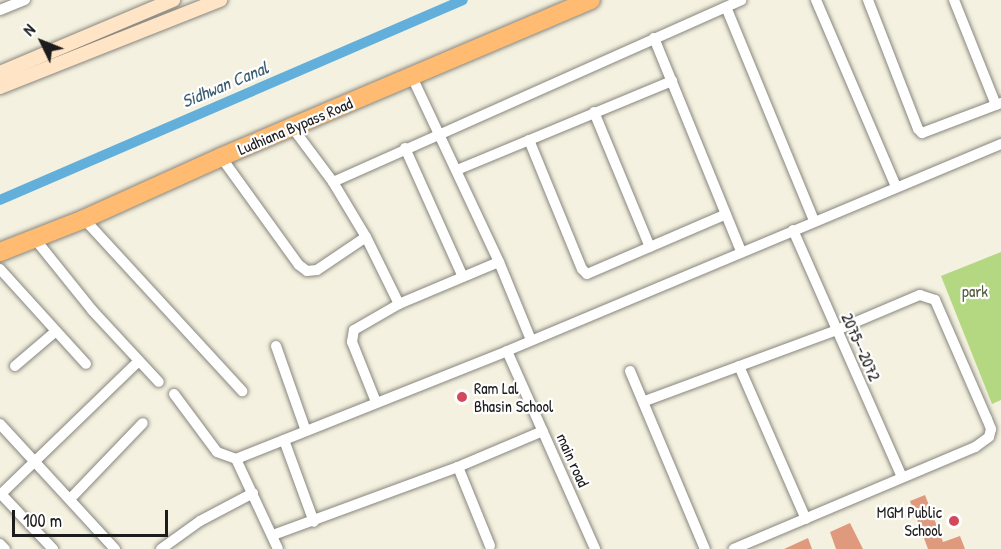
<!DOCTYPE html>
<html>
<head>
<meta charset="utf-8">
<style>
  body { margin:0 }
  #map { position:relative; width:1001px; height:549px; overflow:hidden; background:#f4f1e0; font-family:"Patrick Hand",sans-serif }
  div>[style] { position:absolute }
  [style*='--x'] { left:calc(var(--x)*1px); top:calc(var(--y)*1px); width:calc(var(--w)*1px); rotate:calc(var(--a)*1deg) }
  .green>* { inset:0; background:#b4d881 }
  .canal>* { height:10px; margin:-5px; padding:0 5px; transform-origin:5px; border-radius:5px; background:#61afda }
  .building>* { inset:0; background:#df9a7d }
  .roads { filter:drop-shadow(0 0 2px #88867e) drop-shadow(0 0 2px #88867e) }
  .street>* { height:10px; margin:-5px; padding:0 5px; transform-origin:5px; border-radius:5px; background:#fff }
  .secondary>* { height:14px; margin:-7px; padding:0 7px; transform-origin:7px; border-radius:7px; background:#ffe4c6 }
  .highway>* { height:18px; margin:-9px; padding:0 9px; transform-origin:9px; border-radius:9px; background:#febb71 }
  .dots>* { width:16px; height:16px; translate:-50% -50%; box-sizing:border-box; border:3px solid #fff; border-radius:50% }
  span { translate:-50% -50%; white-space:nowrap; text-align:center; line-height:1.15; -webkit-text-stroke:4.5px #fff; paint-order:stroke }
  .street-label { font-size:16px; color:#1c1c1c }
  .park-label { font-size:16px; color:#515e3f }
  .poi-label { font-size:16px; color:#1c1c1c }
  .left { translate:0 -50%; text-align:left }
  .right { translate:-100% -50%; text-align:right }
  .water-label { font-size:18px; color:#3b5e71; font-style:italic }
  .north { position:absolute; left:12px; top:12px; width:60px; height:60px; -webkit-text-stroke:4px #fff; paint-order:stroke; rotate:313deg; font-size:16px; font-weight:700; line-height:24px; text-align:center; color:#1c1c1c }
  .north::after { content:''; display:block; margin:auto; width:21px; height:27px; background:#1c1c1c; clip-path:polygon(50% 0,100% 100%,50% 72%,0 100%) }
  .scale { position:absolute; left:12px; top:510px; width:156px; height:27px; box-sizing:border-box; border:3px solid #1c1c1c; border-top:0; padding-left:8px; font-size:18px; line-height:21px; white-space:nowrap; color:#1c1c1c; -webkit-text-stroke:4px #fff; paint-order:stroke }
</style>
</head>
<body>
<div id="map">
  <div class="green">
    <i style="clip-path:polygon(1001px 252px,1001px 400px,992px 404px,941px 276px)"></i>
  </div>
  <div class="canal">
    <i style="--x:0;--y:200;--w:504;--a:-23.36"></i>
  </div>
  <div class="building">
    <i style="clip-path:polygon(925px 495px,943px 542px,960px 536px,965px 549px,928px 549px,910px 501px)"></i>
    <i style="clip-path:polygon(850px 523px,863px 549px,836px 549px,830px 532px)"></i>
    <i style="clip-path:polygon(808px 538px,812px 549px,784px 549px)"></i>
  </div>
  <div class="roads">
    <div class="street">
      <i style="--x:816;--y:0;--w:203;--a:66.8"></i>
      <i style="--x:868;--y:0;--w:138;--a:68.8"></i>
      <i style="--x:918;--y:129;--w:6;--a:45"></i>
      <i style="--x:922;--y:133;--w:85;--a:-20.8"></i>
      <i style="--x:954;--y:0;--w:113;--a:68.2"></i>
      <i style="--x:726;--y:7;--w:231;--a:67.6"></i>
      <i style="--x:0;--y:10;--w:27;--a:-22"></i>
      <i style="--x:654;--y:38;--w:230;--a:67.8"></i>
      <i style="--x:412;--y:77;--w:204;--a:64.8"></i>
      <i style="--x:499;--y:262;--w:84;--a:67.7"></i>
      <i style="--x:594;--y:112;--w:146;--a:67.5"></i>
      <i style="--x:292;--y:127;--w:69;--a:53.3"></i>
      <i style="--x:529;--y:140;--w:139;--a:67.7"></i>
      <i style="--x:582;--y:269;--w:7;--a:45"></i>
      <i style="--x:587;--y:274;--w:151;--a:-23.3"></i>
      <i style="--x:405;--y:148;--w:141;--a:65.8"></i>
      <i style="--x:221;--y:157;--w:133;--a:54.2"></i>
      <i style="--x:299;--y:265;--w:10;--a:37"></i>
      <i style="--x:307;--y:271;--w:10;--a:-6"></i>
      <i style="--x:317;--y:270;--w:59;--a:-34"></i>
      <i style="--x:457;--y:170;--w:233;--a:-22.5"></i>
      <i style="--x:84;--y:219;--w:234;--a:47.4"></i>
      <i style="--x:793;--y:230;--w:270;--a:66.2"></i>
      <i style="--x:35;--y:239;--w:91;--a:51.2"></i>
      <i style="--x:92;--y:310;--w:98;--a:47.1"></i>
      <i style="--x:0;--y:269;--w:128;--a:47.8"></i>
      <i style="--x:399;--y:304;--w:75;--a:-116.2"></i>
      <i style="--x:366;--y:237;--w:64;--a:-121"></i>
      <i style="--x:333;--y:182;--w:447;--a:-24"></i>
      <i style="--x:276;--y:346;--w:90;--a:70.6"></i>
      <i style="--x:507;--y:351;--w:217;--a:66"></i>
      <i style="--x:15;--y:366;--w:52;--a:-40.4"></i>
      <i style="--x:739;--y:366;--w:167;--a:66.4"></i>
      <i style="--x:630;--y:371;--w:193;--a:67.2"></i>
      <i style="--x:174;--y:394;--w:72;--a:53.4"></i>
      <i style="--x:217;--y:452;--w:20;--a:20"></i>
      <i style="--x:236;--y:459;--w:292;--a:-21.7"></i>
      <i style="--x:507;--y:351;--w:536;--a:-22.74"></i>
      <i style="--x:645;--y:401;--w:205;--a:-20.3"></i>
      <i style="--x:837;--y:330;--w:90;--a:-22.9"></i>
      <i style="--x:920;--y:295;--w:16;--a:18"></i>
      <i style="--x:935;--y:300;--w:130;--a:66.4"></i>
      <i style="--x:987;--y:419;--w:11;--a:68"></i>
      <i style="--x:991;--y:429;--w:8;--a:104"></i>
      <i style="--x:989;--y:437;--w:17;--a:144"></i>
      <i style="--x:975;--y:447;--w:262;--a:157.1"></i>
      <i style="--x:376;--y:402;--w:65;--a:-111.8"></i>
      <i style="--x:352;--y:342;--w:12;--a:-81"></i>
      <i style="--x:354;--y:330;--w:52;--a:-30"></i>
      <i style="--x:399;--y:304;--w:108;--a:-22.8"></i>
      <i style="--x:0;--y:424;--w:170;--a:47.4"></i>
      <i style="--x:284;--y:440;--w:87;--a:69.9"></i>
      <i style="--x:236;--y:459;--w:99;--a:65"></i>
      <i style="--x:458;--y:467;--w:85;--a:67.9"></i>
      <i style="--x:1;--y:494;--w:76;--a:46.6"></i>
      <i style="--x:0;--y:495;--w:193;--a:-44"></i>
      <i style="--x:70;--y:499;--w:105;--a:-46.2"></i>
      <i style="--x:273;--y:535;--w:197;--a:-20.2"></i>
      <i style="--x:458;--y:467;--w:92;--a:-23"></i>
      <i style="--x:0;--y:544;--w:7;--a:45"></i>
      <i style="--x:161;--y:549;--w:48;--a:-35.7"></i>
      <i style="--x:200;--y:521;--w:60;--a:-27.8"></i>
    </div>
    <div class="secondary">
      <i style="--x:0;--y:73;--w:188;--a:-22.9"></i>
      <i style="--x:0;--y:87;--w:237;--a:-21.6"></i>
    </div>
    <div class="highway">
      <i style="--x:0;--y:252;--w:90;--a:-21.4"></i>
      <i style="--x:84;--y:219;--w:150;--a:-24.3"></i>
      <i style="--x:221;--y:157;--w:402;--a:-23"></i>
    </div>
  </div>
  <div class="dots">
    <i style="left:462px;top:397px;background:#d1495b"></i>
    <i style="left:954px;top:521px;background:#d1495b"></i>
  </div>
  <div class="street-label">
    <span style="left:295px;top:126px;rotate:-23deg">Ludhiana Bypass Road</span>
    <span style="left:861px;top:347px;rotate:66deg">2075--2072</span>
    <span style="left:573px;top:460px;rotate:66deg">main road</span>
  </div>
  <div class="park-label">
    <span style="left:975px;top:291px">park</span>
  </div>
  <div class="poi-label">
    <span class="left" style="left:474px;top:397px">Ram Lal<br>Bhasin School</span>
    <span class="right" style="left:942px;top:521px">MGM Public<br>School</span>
  </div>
  <div class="water-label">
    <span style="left:225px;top:85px;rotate:-23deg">Sidhwan Canal</span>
  </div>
  <div class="north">N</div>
  <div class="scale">100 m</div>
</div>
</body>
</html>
